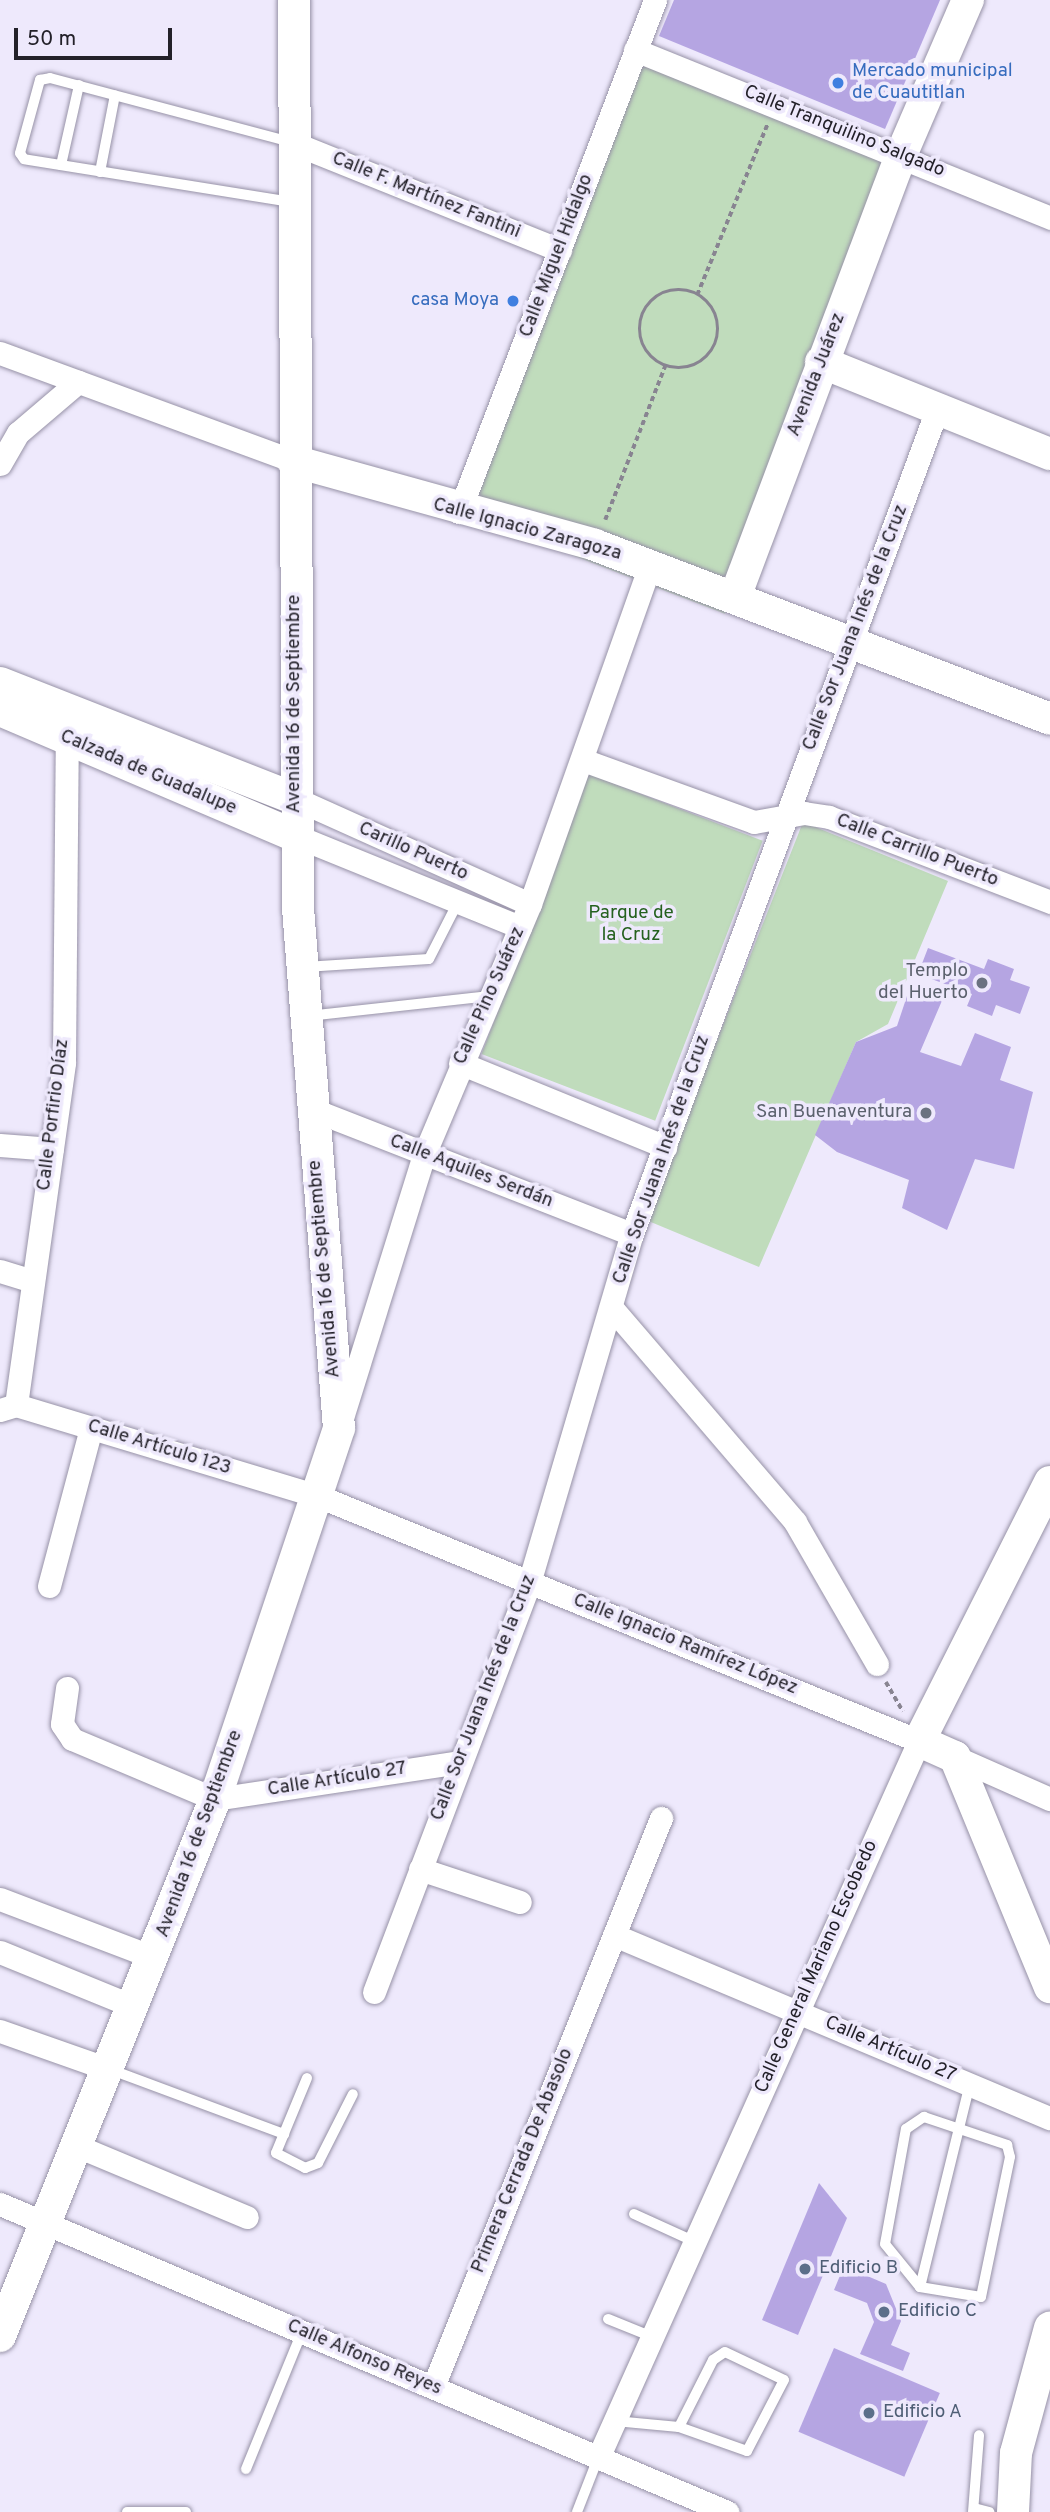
<!DOCTYPE html>
<html>
<head>
<meta charset="utf-8">
<style>
  body { margin:0 }
  #map { position:relative; width:1050px; height:2512px; overflow:hidden; background:#eee9fc; font-family:Overpass,sans-serif }
  div>[style] { position:absolute }
  [style*='--x'] { left:calc(var(--x)*1px); top:calc(var(--y)*1px); width:calc(var(--w)*1px); rotate:calc(var(--a)*1deg) }
  .green>* { inset:0; background:#c0dcbc; transform-origin:0 0 }
  .building>* { inset:0; background:#b5a5e2; transform-origin:0 0 }
  .path>* { height:3.5px; margin-top:-1.75px; transform-origin:0; background:repeating-linear-gradient(90deg,#888491 0 5px,transparent 0 8.5px) }
  .path>.ring { margin:-1.75px; padding:0; box-sizing:content-box; background:none; border:3.5px solid #888491; border-radius:50% }
  .roads { filter:drop-shadow(0 0 2px #9792a7) drop-shadow(0 0 2px #9792a7) }
  .lane>* { height:10px; margin:-5px; padding:0 5px; transform-origin:5px; border-radius:5px; background:#fff }
  .street>* { height:23px; margin:-11.5px; padding:0 11.5px; transform-origin:11.5px; border-radius:11.5px; background:#fff }
  .secondary>* { height:32px; margin:-16px; padding:0 16px; transform-origin:16px; border-radius:16px; background:#fff }
  .dots>* { width:19px; height:19px; translate:-50% -50%; box-sizing:border-box; border:4px solid #eee9fc; border-radius:50% }
  span { translate:-50% -50%; white-space:nowrap; text-align:center; line-height:1.15; -webkit-text-stroke:7px #eee9fc; paint-order:stroke }
  .shop-label { font-size:19px; color:#366cbe }
  .left { translate:0 -50%; text-align:left }
  .right { translate:-100% -50%; text-align:right }
  .street-label { font-size:19px; color:#232129 }
  .park-label { font-size:19px; color:#25611f }
  .worship-label { font-size:19px; color:#5b616d }
  .service-label { font-size:19px; color:#4e5e75 }
  .scale { position:absolute; left:14px; top:28px; width:158px; height:32px; box-sizing:border-box; border:4px solid #232129; border-top:0; padding-left:9px; font-size:21px; line-height:24px; white-space:nowrap; color:#232129; -webkit-text-stroke:5px #eee9fc; paint-order:stroke }
</style>
</head>
<body>
<div id="map">
  <div class="green">
    <i style="left:635px;top:50px;width:286px;height:494px;rotate:21deg"></i>
    <i style="left:589px;top:774px;width:186px;height:300px;rotate:21deg"></i>
    <i style="clip-path:polygon(803px 822px,948px 881px,888px 1024px,856px 1042px,759px 1267px,646px 1220px)"></i>
  </div>
  <div class="building">
    <i style="clip-path:polygon(674px 0,940px 0,885px 129px,659px 36px)"></i>
    <i style="clip-path:polygon(928px 948px,984px 969px,988px 959px,1014px 969px,1010px 980px,1030px 987px,1020px 1014px,996px 1005px,992px 1016px,967px 1006px,972px 994px,918px 974px)"></i>
    <i style="clip-path:polygon(911px 984px,944px 996px,920px 1052px,961px 1066px,975px 1033px,1011px 1047px,1000px 1080px,1033px 1092px,1014px 1169px,975px 1159px,947px 1230px,902px 1208px,909px 1180px,837px 1152px,815px 1135px,856px 1042px,897px 1026px)"></i>
    <i style="clip-path:polygon(819px 2183px,847px 2218px,798px 2335px,762px 2320px)"></i>
    <i style="clip-path:polygon(844px 2266px,886px 2284px,901px 2321px,891px 2345px,910px 2353px,903px 2371px,860px 2354px,874px 2322px,867px 2303px,834px 2290px)"></i>
    <i style="left:834px;top:2348px;width:115px;height:91px;rotate:23deg"></i>
  </div>
  <div class="path">
    <i class="ring" style="left:640px;top:290px;width:74.5px;height:74.5px"></i>
    <i style="--x:697;--y:295;--w:184;--a:-67.6"></i>
    <i style="--x:605;--y:520;--w:165;--a:-68.7"></i>
    <i style="--x:886;--y:1682;--w:34;--a:60"></i>
  </div>
  <div class="roads">
    <div class="lane">
      <i style="--x:61;--y:165;--w:82;--a:-77.3"></i>
      <i style="--x:100;--y:172;--w:78;--a:-79"></i>
      <i style="--x:291;--y:202;--w:270;--a:-170.9"></i>
      <i style="--x:24;--y:159;--w:7;--a:-124"></i>
      <i style="--x:20;--y:153;--w:76;--a:-74.7"></i>
      <i style="--x:40;--y:80;--w:10;--a:-11"></i>
      <i style="--x:50;--y:78;--w:249;--a:14.9"></i>
      <i style="--x:305;--y:967;--w:124;--a:-3.7"></i>
      <i style="--x:429;--y:959;--w:64;--a:-63"></i>
      <i style="--x:308;--y:1016;--w:183;--a:-6.3"></i>
      <i style="--x:109;--y:2069;--w:187;--a:20.4"></i>
      <i style="--x:307;--y:2078;--w:81;--a:112.5"></i>
      <i style="--x:276;--y:2153;--w:33;--a:27"></i>
      <i style="--x:305;--y:2168;--w:14;--a:-21"></i>
      <i style="--x:318;--y:2163;--w:77;--a:-63.1"></i>
      <i style="--x:924;--y:2117;--w:88;--a:18.6"></i>
      <i style="--x:1007;--y:2145;--w:12;--a:76"></i>
      <i style="--x:1010;--y:2157;--w:143;--a:101.7"></i>
      <i style="--x:981;--y:2297;--w:62;--a:-170.7"></i>
      <i style="--x:920;--y:2287;--w:55;--a:-129.1"></i>
      <i style="--x:885;--y:2244;--w:117;--a:-79.7"></i>
      <i style="--x:906;--y:2129;--w:22;--a:-34"></i>
      <i style="--x:634;--y:2214;--w:63;--a:24.5"></i>
      <i style="--x:920;--y:2287;--w:209;--a:-76.2"></i>
      <i style="--x:608;--y:2319;--w:45;--a:22"></i>
      <i style="--x:725;--y:2352;--w:65;--a:25.4"></i>
      <i style="--x:784;--y:2380;--w:80;--a:117.5"></i>
      <i style="--x:747;--y:2451;--w:72;--a:-160.6"></i>
      <i style="--x:679;--y:2427;--w:75;--a:-63.1"></i>
      <i style="--x:713;--y:2360;--w:14;--a:-34"></i>
      <i style="--x:615;--y:2421;--w:64;--a:5.4"></i>
      <i style="--x:246;--y:2469;--w:148;--a:-67.8"></i>
      <i style="--x:974;--y:2508;--w:16;--a:15"></i>
      <i style="--x:127;--y:2512;--w:59;--a:0"></i>
      <i style="--x:577;--y:2512;--w:58;--a:-68.7"></i>
      <i style="--x:973;--y:2512;--w:77;--a:-85.5"></i>
    </div>
    <div class="street">
      <i style="--x:635;--y:50;--w:448;--a:22"></i>
      <i style="--x:291;--y:142;--w:290;--a:21.9"></i>
      <i style="--x:0;--y:353;--w:312;--a:20.2"></i>
      <i style="--x:0;--y:464;--w:36;--a:-60"></i>
      <i style="--x:18;--y:433;--w:79;--a:-40.4"></i>
      <i style="--x:459;--y:512;--w:548;--a:-69.05"></i>
      <i style="--x:583;--y:760;--w:182;--a:19.9"></i>
      <i style="--x:754;--y:822;--w:51;--a:-10.2"></i>
      <i style="--x:804;--y:813;--w:25;--a:9"></i>
      <i style="--x:829;--y:817;--w:237;--a:21"></i>
      <i style="--x:296;--y:799;--w:256;--a:24.2"></i>
      <i style="--x:296;--y:836;--w:242;--a:22.1"></i>
      <i style="--x:460;--y:1063;--w:222;--a:22.2"></i>
      <i style="--x:311;--y:1109;--w:344;--a:21.3"></i>
      <i style="--x:0;--y:1145;--w:52;--a:4.4"></i>
      <i style="--x:0;--y:1271;--w:34;--a:17"></i>
      <i style="--x:611;--y:1307;--w:283;--a:49.4"></i>
      <i style="--x:795;--y:1522;--w:164;--a:60"></i>
      <i style="--x:16;--y:1405;--w:346;--a:-82"></i>
      <i style="--x:64;--y:1062;--w:323;--a:-89.5"></i>
      <i style="--x:0;--y:1410;--w:17;--a:-17"></i>
      <i style="--x:16;--y:1405;--w:315;--a:16.8"></i>
      <i style="--x:318;--y:1496;--w:649;--a:22.18"></i>
      <i style="--x:919;--y:1741;--w:786;--a:114.12"></i>
      <i style="--x:341;--y:1421;--w:279;--a:-72.7"></i>
      <i style="--x:424;--y:1155;--w:272;--a:-67.1"></i>
      <i style="--x:530;--y:904;--w:359;--a:-70.5"></i>
      <i style="--x:49;--y:1586;--w:163;--a:-75.1"></i>
      <i style="--x:67;--y:1688;--w:36;--a:98"></i>
      <i style="--x:62;--y:1724;--w:18;--a:56"></i>
      <i style="--x:72;--y:1739;--w:155;--a:22.8"></i>
      <i style="--x:215;--y:1799;--w:247;--a:-8.6"></i>
      <i style="--x:955;--y:1757;--w:104;--a:23.9"></i>
      <i style="--x:420;--y:1869;--w:105;--a:18.3"></i>
      <i style="--x:0;--y:1899;--w:166;--a:20.8"></i>
      <i style="--x:614;--y:1935;--w:473;--a:22.8"></i>
      <i style="--x:0;--y:1952;--w:146;--a:22.2"></i>
      <i style="--x:374;--y:1992;--w:437;--a:-69.2"></i>
      <i style="--x:529;--y:1583;--w:364;--a:-73.6"></i>
      <i style="--x:632;--y:1234;--w:876;--a:-69.7"></i>
      <i style="--x:0;--y:2031;--w:114;--a:19.4"></i>
      <i style="--x:77;--y:2146;--w:184;--a:22.7"></i>
      <i style="--x:0;--y:2204;--w:790;--a:22.96"></i>
      <i style="--x:433;--y:2387;--w:613;--a:-68.16"></i>
    </div>
    <div class="secondary">
      <i style="--x:821;--y:362;--w:247;--a:21.9"></i>
      <i style="--x:293;--y:461;--w:313;--a:15.5"></i>
      <i style="--x:595;--y:545;--w:487;--a:20.9"></i>
      <i style="--x:735;--y:597;--w:474;--a:-69.4"></i>
      <i style="--x:902;--y:153;--w:167;--a:-66.7"></i>
      <i style="--x:0;--y:683;--w:318;--a:21.4"></i>
      <i style="--x:0;--y:710;--w:322;--a:23.1"></i>
      <i style="--x:1050;--y:1482;--w:290;--a:116.8"></i>
      <i style="--x:919;--y:1741;--w:39;--a:24"></i>
      <i style="--x:955;--y:1757;--w:249;--a:67.6"></i>
      <i style="--x:0;--y:2336;--w:578;--a:-68.18"></i>
      <i style="--x:215;--y:1799;--w:391;--a:-71.5"></i>
      <i style="--x:339;--y:1428;--w:522;--a:-94.51"></i>
      <i style="--x:298;--y:908;--w:908;--a:-90.25"></i>
      <i style="--x:1013;--y:2512;--w:59;--a:-87.1"></i>
      <i style="--x:1016;--y:2453;--w:130;--a:-74.8"></i>
    </div>
  </div>
  <div class="dots">
    <i style="left:838px;top:83px;background:#3f7fe0"></i>
    <i style="left:513px;top:301px;background:#3f7fe0"></i>
    <i style="left:982px;top:983px;background:#6b7280"></i>
    <i style="left:926px;top:1113px;background:#6b7280"></i>
    <i style="left:805px;top:2269px;background:#5c6f8a"></i>
    <i style="left:884px;top:2312px;background:#5c6f8a"></i>
    <i style="left:869px;top:2413px;background:#5c6f8a"></i>
  </div>
  <div class="shop-label">
    <span class="left" style="left:852px;top:83px">Mercado municipal<br>de Cuautitlan</span>
    <span class="right" style="left:499px;top:301px">casa Moya</span>
  </div>
  <div class="street-label">
    <span style="left:844px;top:132px;rotate:22deg">Calle Tranquilino Salgado</span>
    <span style="left:426px;top:196px;rotate:22deg">Calle F. Martínez Fantini</span>
    <span style="left:557px;top:256px;rotate:-69deg">Calle Miguel Hidalgo</span>
    <span style="left:817px;top:375px;rotate:-69deg">Avenida Juárez</span>
    <span style="left:527px;top:530px;rotate:15deg">Calle Ignacio Zaragoza</span>
    <span style="left:856px;top:628px;rotate:-69deg">Calle Sor Juana Inés de la Cruz</span>
    <span style="left:295px;top:704px;rotate:-90deg">Avenida 16 de Septiembre</span>
    <span style="left:148px;top:773px;rotate:23deg">Calzada de Guadalupe</span>
    <span style="left:917px;top:851px;rotate:21deg">Calle Carrillo Puerto</span>
    <span style="left:413px;top:852px;rotate:24deg">Carillo Puerto</span>
    <span style="left:490px;top:996px;rotate:-66deg">Calle Pino Suárez</span>
    <span style="left:54px;top:1115px;rotate:-83deg">Calle Porfirio Díaz</span>
    <span style="left:662px;top:1160px;rotate:-71deg">Calle Sor Juana Inés de la Cruz</span>
    <span style="left:471px;top:1172px;rotate:21deg">Calle Aquiles Serdán</span>
    <span style="left:325px;top:1269px;rotate:-95deg">Avenida 16 de Septiembre</span>
    <span style="left:159px;top:1448px;rotate:17deg">Calle Artículo 123</span>
    <span style="left:685px;top:1645px;rotate:22deg">Calle Ignacio Ramírez López</span>
    <span style="left:484px;top:1698px;rotate:-69deg">Calle Sor Juana Inés de la Cruz</span>
    <span style="left:337px;top:1780px;rotate:-9deg">Calle Artículo 27</span>
    <span style="left:200px;top:1834px;rotate:-70deg">Avenida 16 de Septiembre</span>
    <span style="left:817px;top:1967px;rotate:-66deg">Calle General Mariano Escobedo</span>
    <span style="left:890px;top:2050px;rotate:23deg">Calle Artículo 27</span>
    <span style="left:523px;top:2161px;rotate:-68deg">Primera Cerrada De Abasolo</span>
    <span style="left:364px;top:2358px;rotate:23deg">Calle Alfonso Reyes</span>
  </div>
  <div class="park-label">
    <span style="left:631px;top:925px">Parque de<br>la Cruz</span>
  </div>
  <div class="worship-label">
    <span class="right" style="left:968px;top:983px">Templo<br>del Huerto</span>
    <span class="right" style="left:912px;top:1113px">San Buenaventura</span>
  </div>
  <div class="service-label">
    <span class="left" style="left:819px;top:2269px">Edificio B</span>
    <span class="left" style="left:898px;top:2312px">Edificio C</span>
    <span class="left" style="left:883px;top:2413px">Edificio A</span>
  </div>
  <div class="scale">50 m</div>
</div>
</body>
</html>
